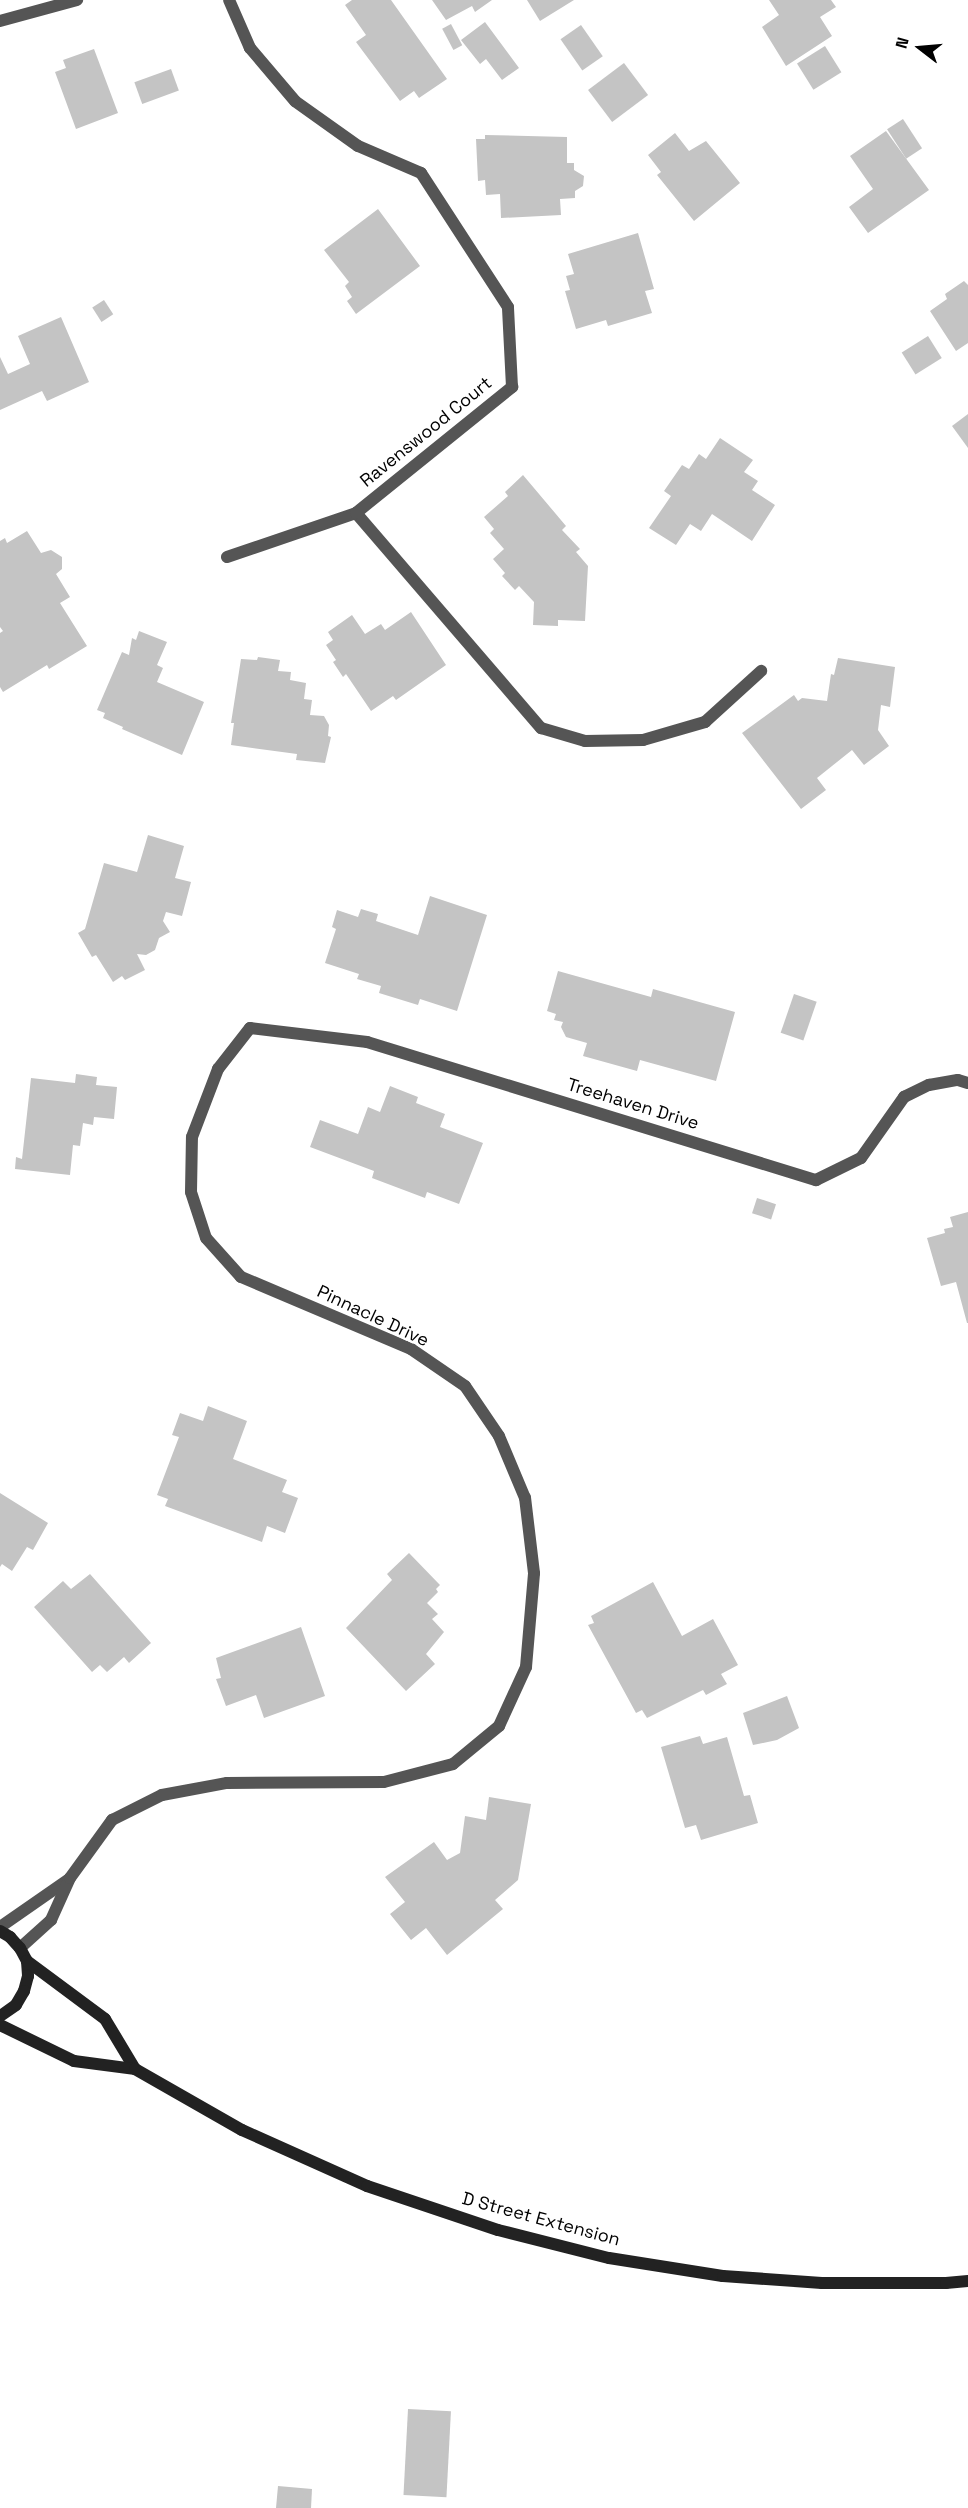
<!DOCTYPE html>
<html>
<head>
<meta charset="utf-8">
<style>
  body { margin:0 }
  #map { position:relative; width:968px; height:2508px; overflow:hidden; background:#fff; font-family:"Space Grotesk",sans-serif }
  div>[style] { position:absolute }
  [style*='--x'] { left:calc(var(--x)*1px); top:calc(var(--y)*1px); width:calc(var(--w)*1px); rotate:calc(var(--a)*1deg) }
  .building>* { inset:0; background:#c4c4c4; transform-origin:0 0 }
  .street>* { height:12px; margin:-6px; padding:0 6px; transform-origin:6px; border-radius:6px; background:#555 }
  .secondary>* { height:12px; margin:-6px; padding:0 6px; transform-origin:6px; border-radius:6px; background:#222 }
  span { translate:-50% -50%; white-space:nowrap; text-align:center; line-height:1.15; -webkit-text-stroke:5px #fff; paint-order:stroke }
  .street-label { font-size:18px; color:#000 }
  .north { position:absolute; left:890px; top:18px; width:60px; height:60px; -webkit-text-stroke:4px #fff; paint-order:stroke; rotate:286deg; font-size:16px; font-weight:700; line-height:24px; text-align:center; color:#000 }
  .north::after { content:''; display:block; margin:auto; width:21px; height:27px; background:#000; clip-path:polygon(50% 0,100% 100%,50% 72%,0 100%) }
</style>
</head>
<body>
<div id="map">
  <div class="building">
    <i style="clip-path:polygon(352px 0,391px 0,447px 79px,419px 98px,414px 91px,400px 101px,356px 42px,366px 35px,345px 5px)"></i>
    <i style="clip-path:polygon(432px 0,492px 0,475px 12px,472px 6px,446px 20px)"></i>
    <i style="clip-path:polygon(527px 0,574px 0,540px 21px)"></i>
    <i style="clip-path:polygon(769px 0,831px 0,836px 7px,820px 17px,832px 36px,786px 66px,762px 27px,779px 15px)"></i>
    <i style="clip-path:polygon(485px 22px,519px 68px,502px 80px,486px 59px,480px 64px,461px 40px)"></i>
    <i style="left:451px;top:24px;width:24px;height:10px;rotate:62deg"></i>
    <i style="left:581px;top:25px;width:38px;height:25px;rotate:55deg"></i>
    <i style="left:825px;top:46px;width:31px;height:33px;rotate:58deg"></i>
    <i style="clip-path:polygon(94px 49px,118px 113px,76px 129px,55px 72px,66px 68px,63px 60px)"></i>
    <i style="left:624px;top:63px;width:40px;height:45px;rotate:53deg"></i>
    <i style="left:171px;top:69px;width:23px;height:39px;rotate:70deg"></i>
    <i style="left:903px;top:119px;width:35px;height:19px;rotate:57deg"></i>
    <i style="clip-path:polygon(886px 131px,929px 190px,868px 233px,849px 207px,873px 189px,850px 156px)"></i>
    <i style="clip-path:polygon(675px 133px,689px 151px,706px 141px,740px 183px,694px 221px,657px 175px,661px 172px,648px 155px)"></i>
    <i style="clip-path:polygon(485px 135px,567px 137px,567px 163px,574px 163px,574px 170px,584px 176px,583px 186px,575px 191px,575px 198px,560px 199px,561px 215px,501px 218px,500px 194px,486px 195px,485px 180px,478px 181px,476px 139px,485px 139px)"></i>
    <i style="clip-path:polygon(378px 209px,420px 266px,356px 314px,347px 301px,352px 297px,345px 286px,349px 282px,324px 250px)"></i>
    <i style="clip-path:polygon(638px 233px,654px 289px,645px 291px,652px 313px,608px 326px,606px 320px,576px 329px,565px 291px,570px 290px,566px 276px,574px 274px,568px 254px)"></i>
    <i style="clip-path:polygon(964px 281px,968px 285px,968px 343px,956px 351px,930px 311px,947px 299px,945px 294px)"></i>
    <i style="left:104px;top:300px;width:17px;height:14px;rotate:57deg"></i>
    <i style="clip-path:polygon(61px 317px,89px 382px,47px 401px,42px 391px,0 410px,0 357px,8px 374px,30px 364px,18px 336px)"></i>
    <i style="left:928px;top:336px;width:26px;height:31px;rotate:58deg"></i>
    <i style="clip-path:polygon(968px 414px,968px 448px,952px 426px)"></i>
    <i style="clip-path:polygon(720px 438px,753px 460px,744px 472px,758px 481px,752px 490px,775px 505px,752px 541px,712px 514px,701px 531px,690px 524px,676px 545px,649px 528px,671px 496px,664px 491px,682px 465px,689px 469px,699px 454px,706px 459px)"></i>
    <i style="clip-path:polygon(523px 475px,566px 526px,562px 530px,580px 549px,576px 552px,588px 566px,585px 621px,558px 620px,558px 626px,533px 625px,534px 602px,519px 586px,515px 590px,502px 576px,505px 573px,493px 559px,504px 549px,490px 533px,494px 529px,484px 517px,508px 496px,505px 492px)"></i>
    <i style="clip-path:polygon(27px 531px,41px 553px,51px 550px,62px 557px,62px 569px,56px 574px,70px 597px,60px 603px,87px 646px,49px 669px,47px 665px,3px 692px,0 687px,0 633px,3px 631px,0 627px,0 541px,5px 538px,7px 543px)"></i>
    <i style="clip-path:polygon(411px 612px,446px 665px,396px 700px,393px 696px,371px 711px,346px 674px,343px 677px,333px 662px,336px 660px,326px 645px,333px 640px,328px 632px,352px 615px,365px 634px,381px 624px,385px 630px)"></i>
    <i style="clip-path:polygon(139px 631px,167px 642px,157px 665px,163px 668px,157px 682px,204px 702px,182px 755px,122px 729px,123px 727px,103px 718px,105px 713px,97px 710px,122px 652px,129px 655px,132px 638px,136px 640px)"></i>
    <i style="clip-path:polygon(258px 657px,280px 660px,278px 671px,291px 672px,290px 680px,306px 683px,304px 699px,312px 700px,310px 715px,324px 716px,329px 725px,328px 736px,331px 737px,325px 763px,296px 760px,297px 754px,231px 745px,234px 723px,231px 723px,241px 659px,257px 660px)"></i>
    <i style="clip-path:polygon(838px 658px,895px 667px,890px 707px,881px 705px,878px 730px,889px 746px,864px 765px,852px 750px,817px 778px,826px 790px,801px 809px,742px 733px,794px 695px,798px 701px,802px 698px,827px 701px,831px 674px,834px 675px)"></i>
    <i style="clip-path:polygon(148px 835px,184px 846px,175px 878px,191px 882px,182px 916px,166px 912px,163px 921px,170px 932px,159px 938px,155px 950px,146px 955px,137px 954px,145px 970px,125px 980px,122px 976px,113px 982px,96px 955px,92px 957px,78px 933px,85px 929px,104px 863px,137px 872px)"></i>
    <i style="clip-path:polygon(430px 896px,487px 915px,457px 1011px,420px 999px,418px 1005px,379px 993px,381px 986px,357px 979px,359px 974px,325px 963px,336px 929px,332px 927px,337px 910px,358px 917px,361px 909px,378px 914px,376px 921px,418px 935px)"></i>
    <i style="clip-path:polygon(558px 971px,651px 997px,653px 989px,735px 1012px,716px 1081px,640px 1060px,637px 1071px,583px 1056px,587px 1043px,566px 1037px,561px 1027px,563px 1022px,554px 1020px,556px 1014px,547px 1011px)"></i>
    <i style="left:794px;top:994px;width:24px;height:41px;rotate:19deg"></i>
    <i style="clip-path:polygon(76px 1074px,97px 1077px,96px 1085px,117px 1087px,114px 1119px,94px 1117px,93px 1125px,83px 1123px,80px 1146px,73px 1145px,70px 1175px,15px 1169px,16px 1157px,22px 1159px,31px 1078px,75px 1083px)"></i>
    <i style="clip-path:polygon(390px 1086px,418px 1097px,416px 1103px,445px 1114px,440px 1127px,483px 1143px,459px 1204px,427px 1192px,425px 1198px,372px 1178px,374px 1171px,310px 1147px,320px 1120px,358px 1134px,368px 1107px,380px 1112px)"></i>
    <i style="left:757px;top:1198px;width:20px;height:16px;rotate:18deg"></i>
    <i style="clip-path:polygon(968px 1212px,968px 1323px,967px 1323px,956px 1282px,941px 1286px,927px 1238px,945px 1233px,944px 1229px,953px 1227px,950px 1217px)"></i>
    <i style="clip-path:polygon(208px 1406px,247px 1421px,233px 1459px,287px 1480px,282px 1492px,298px 1498px,285px 1533px,267px 1526px,262px 1542px,165px 1506px,168px 1499px,157px 1495px,179px 1437px,172px 1435px,180px 1413px,203px 1421px)"></i>
    <i style="clip-path:polygon(0 1493px,48px 1523px,33px 1550px,27px 1547px,12px 1571px,2px 1564px,0 1567px)"></i>
    <i style="clip-path:polygon(409px 1553px,440px 1585px,436px 1589px,438px 1592px,427px 1603px,438px 1614px,432px 1619px,444px 1632px,426px 1654px,435px 1664px,406px 1691px,346px 1628px,392px 1580px,387px 1574px)"></i>
    <i style="clip-path:polygon(90px 1574px,151px 1643px,129px 1663px,124px 1657px,107px 1672px,100px 1665px,92px 1672px,34px 1607px,63px 1581px,71px 1589px)"></i>
    <i style="clip-path:polygon(653px 1582px,682px 1636px,713px 1619px,738px 1665px,721px 1674px,727px 1684px,706px 1695px,703px 1690px,647px 1718px,642px 1710px,636px 1713px,588px 1625px,594px 1623px,591px 1616px)"></i>
    <i style="clip-path:polygon(301px 1627px,325px 1696px,264px 1718px,256px 1695px,226px 1706px,216px 1679px,221px 1678px,216px 1658px)"></i>
    <i style="clip-path:polygon(787px 1696px,799px 1728px,777px 1740px,753px 1745px,743px 1713px)"></i>
    <i style="clip-path:polygon(700px 1736px,703px 1744px,727px 1737px,744px 1796px,750px 1795px,758px 1823px,701px 1840px,696px 1825px,685px 1828px,661px 1747px)"></i>
    <i style="clip-path:polygon(489px 1797px,531px 1804px,518px 1880px,495px 1900px,503px 1909px,447px 1955px,426px 1928px,411px 1940px,390px 1914px,405px 1902px,385px 1877px,434px 1842px,447px 1860px,460px 1853px,465px 1816px,486px 1820px)"></i>
    <i style="left:408px;top:2409px;width:43px;height:86px;rotate:3deg"></i>
    <i style="clip-path:polygon(278px 2486px,312px 2489px,311px 2508px,276px 2508px)"></i>
  </div>
  <div class="street">
    <i style="--x:0;--y:21;--w:80;--a:-15.3"></i>
    <i style="--x:356;--y:513;--w:284;--a:49.3"></i>
    <i style="--x:541;--y:728;--w:46;--a:16.5"></i>
    <i style="--x:585;--y:741;--w:58;--a:-1"></i>
    <i style="--x:643;--y:740;--w:65;--a:-16.2"></i>
    <i style="--x:705;--y:722;--w:76;--a:-42.3"></i>
    <i style="--x:227;--y:557;--w:136;--a:-18.8"></i>
    <i style="--x:356;--y:513;--w:201;--a:-38.9"></i>
    <i style="--x:512;--y:387;--w:80;--a:-92.9"></i>
    <i style="--x:508;--y:307;--w:160;--a:-123"></i>
    <i style="--x:421;--y:173;--w:69;--a:-156.8"></i>
    <i style="--x:358;--y:146;--w:77;--a:-144.5"></i>
    <i style="--x:295;--y:101;--w:70;--a:-130.3"></i>
    <i style="--x:250;--y:48;--w:52;--a:-113.6"></i>
    <i style="--x:0;--y:1927;--w:84;--a:-34.8"></i>
    <i style="--x:20;--y:1948;--w:42;--a:-42.1"></i>
    <i style="--x:51;--y:1920;--w:46;--a:-65.7"></i>
    <i style="--x:70;--y:1878;--w:72;--a:-54.1"></i>
    <i style="--x:112;--y:1820;--w:56;--a:-26.6"></i>
    <i style="--x:162;--y:1795;--w:66;--a:-10.5"></i>
    <i style="--x:227;--y:1783;--w:157;--a:-0.4"></i>
    <i style="--x:384;--y:1782;--w:71;--a:-14.6"></i>
    <i style="--x:453;--y:1764;--w:60;--a:-39.6"></i>
    <i style="--x:499;--y:1726;--w:65;--a:-65.4"></i>
    <i style="--x:526;--y:1667;--w:94;--a:-85.1"></i>
    <i style="--x:534;--y:1573;--w:76;--a:-96.8"></i>
    <i style="--x:525;--y:1498;--w:67;--a:-112.8"></i>
    <i style="--x:499;--y:1436;--w:60;--a:-124.2"></i>
    <i style="--x:465;--y:1386;--w:65;--a:-145.6"></i>
    <i style="--x:411;--y:1349;--w:185;--a:-157"></i>
    <i style="--x:241;--y:1277;--w:52;--a:-131.9"></i>
    <i style="--x:206;--y:1238;--w:48;--a:-108.1"></i>
    <i style="--x:191;--y:1192;--w:55;--a:-89"></i>
    <i style="--x:192;--y:1137;--w:73;--a:-69.1"></i>
    <i style="--x:218;--y:1069;--w:52;--a:-52"></i>
    <i style="--x:250;--y:1028;--w:118;--a:6.8"></i>
    <i style="--x:367;--y:1042;--w:470;--a:17.1"></i>
    <i style="--x:816;--y:1180;--w:50;--a:-26.1"></i>
    <i style="--x:861;--y:1158;--w:75;--a:-54.8"></i>
    <i style="--x:904;--y:1097;--w:28;--a:-26"></i>
    <i style="--x:929;--y:1085;--w:29;--a:-10"></i>
    <i style="--x:958;--y:1080;--w:10;--a:17"></i>
  </div>
  <div class="secondary">
    <i style="--x:0;--y:1931;--w:12;--a:31"></i>
    <i style="--x:10;--y:1937;--w:15;--a:48"></i>
    <i style="--x:20;--y:1948;--w:15;--a:62"></i>
    <i style="--x:27;--y:1961;--w:15;--a:86"></i>
    <i style="--x:28;--y:1976;--w:16;--a:105"></i>
    <i style="--x:24;--y:1991;--w:16;--a:120"></i>
    <i style="--x:16;--y:2005;--w:19;--a:145"></i>
    <i style="--x:27;--y:1961;--w:97;--a:36.6"></i>
    <i style="--x:105;--y:2019;--w:58;--a:59"></i>
    <i style="--x:0;--y:2025;--w:82;--a:25.9"></i>
    <i style="--x:74;--y:2061;--w:62;--a:7.5"></i>
    <i style="--x:135;--y:2069;--w:123;--a:29.7"></i>
    <i style="--x:242;--y:2130;--w:137;--a:24.1"></i>
    <i style="--x:367;--y:2186;--w:138;--a:18.6"></i>
    <i style="--x:498;--y:2230;--w:114;--a:14.2"></i>
    <i style="--x:609;--y:2258;--w:115;--a:9"></i>
    <i style="--x:723;--y:2276;--w:99;--a:4"></i>
    <i style="--x:822;--y:2283;--w:124;--a:0"></i>
    <i style="--x:946;--y:2283;--w:22;--a:-5"></i>
  </div>
  <div class="street-label">
    <span style="left:426px;top:432px;rotate:-39deg">Ravenswood Court</span>
    <span style="left:633px;top:1104px;rotate:17deg">Treehaven Drive</span>
    <span style="left:373px;top:1316px;rotate:25deg">Pinnacle Drive</span>
    <span style="left:541px;top:2219px;rotate:15deg">D Street Extension</span>
  </div>
  <div class="north">N</div>
</div>
</body>
</html>
